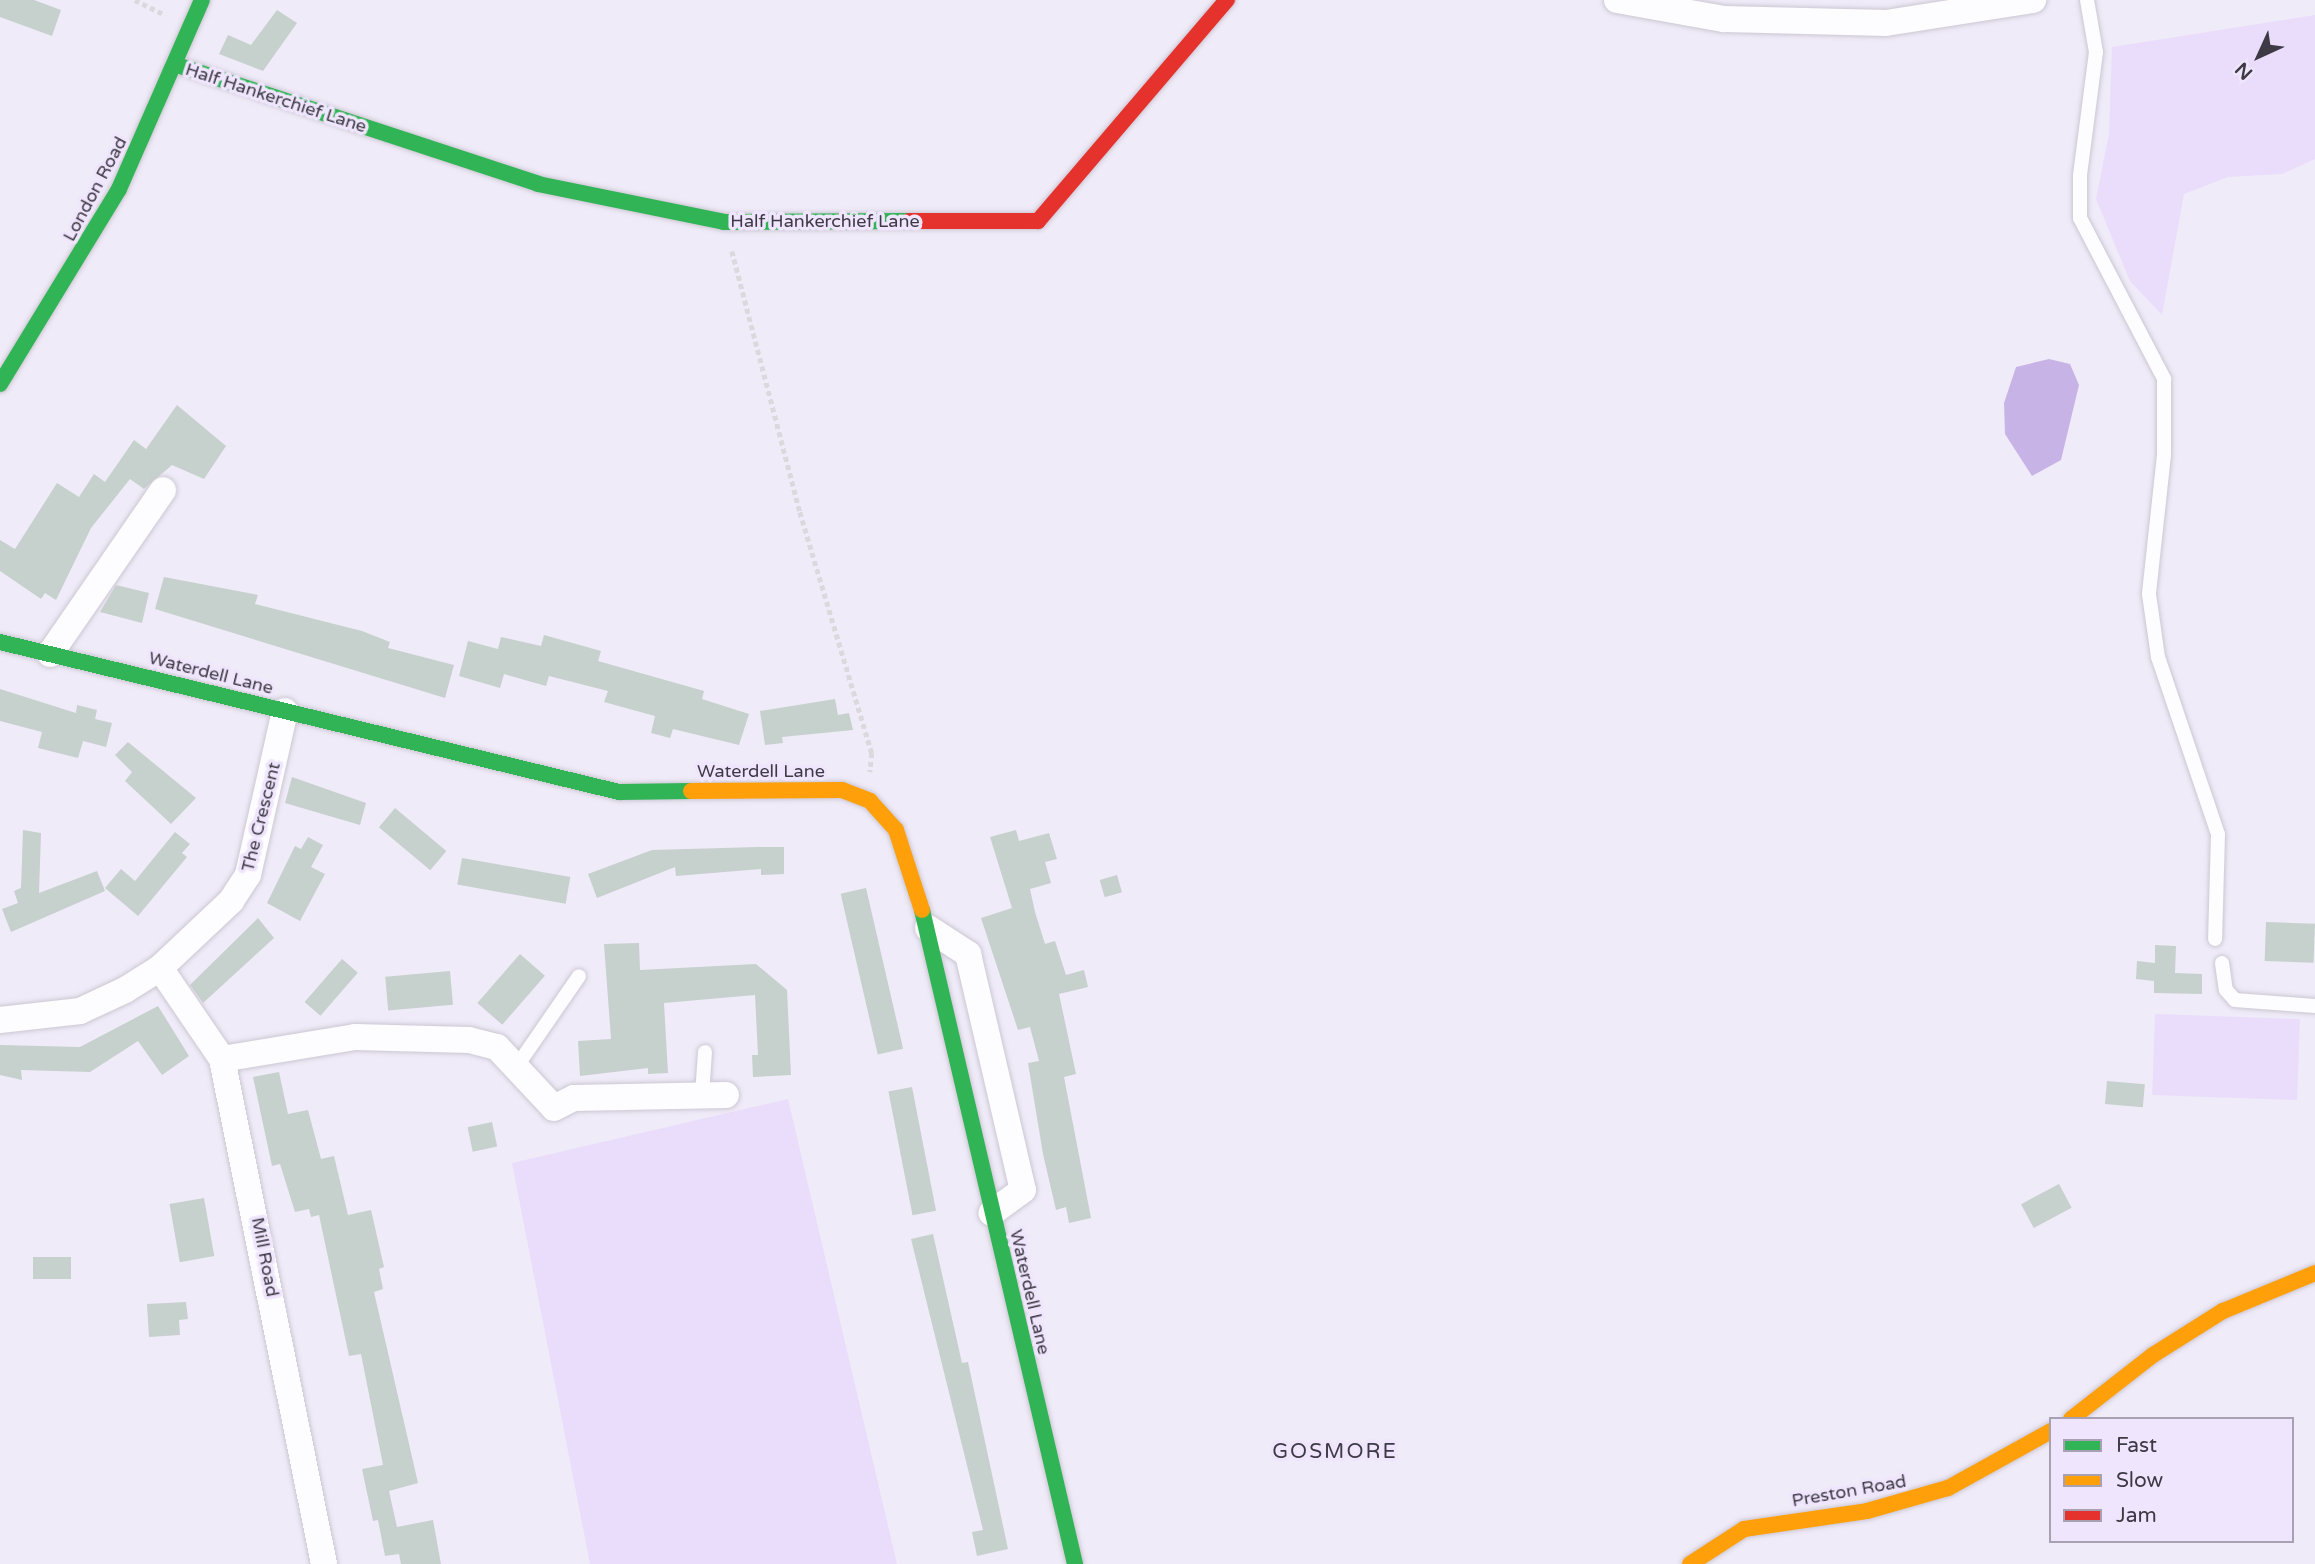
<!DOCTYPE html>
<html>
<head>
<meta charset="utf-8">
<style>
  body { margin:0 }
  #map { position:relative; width:2315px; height:1564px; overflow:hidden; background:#f0ebf8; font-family:"Varela Round",sans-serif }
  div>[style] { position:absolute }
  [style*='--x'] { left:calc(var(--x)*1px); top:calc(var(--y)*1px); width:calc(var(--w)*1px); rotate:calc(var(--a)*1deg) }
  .green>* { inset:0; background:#e9ddfb; transform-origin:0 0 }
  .water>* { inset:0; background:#c8b3e6 }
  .building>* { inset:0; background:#c6d1cd; transform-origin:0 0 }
  .path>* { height:4.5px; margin-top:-2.25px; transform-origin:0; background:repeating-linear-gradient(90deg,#dbd9de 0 5px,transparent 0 8.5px) }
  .roads { filter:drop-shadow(0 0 2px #ccc7d3) drop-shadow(0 0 2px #ccc7d3) }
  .lane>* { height:14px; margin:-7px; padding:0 7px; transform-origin:7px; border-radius:7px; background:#fdfcfe }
  .street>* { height:26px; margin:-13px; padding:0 13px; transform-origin:13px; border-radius:13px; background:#fdfcfe }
  .fast>* { height:16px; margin:-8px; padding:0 8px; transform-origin:8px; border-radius:8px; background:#30b455 }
  .slow>* { height:16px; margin:-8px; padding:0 8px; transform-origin:8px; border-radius:8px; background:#ff9f0a }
  .jam>* { height:16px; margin:-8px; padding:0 8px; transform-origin:8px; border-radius:8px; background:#e5322d }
  span { translate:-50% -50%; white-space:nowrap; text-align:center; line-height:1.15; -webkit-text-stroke:7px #efe6fd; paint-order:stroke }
  .street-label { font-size:18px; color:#3e3a45 }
  .quarter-label { font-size:21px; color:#3e3a45; letter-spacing:2px }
  .legend { position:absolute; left:2049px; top:1417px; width:245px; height:126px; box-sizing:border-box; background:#efe6fd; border:2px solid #a8a1b3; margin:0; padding:9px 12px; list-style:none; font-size:21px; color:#3e3a45 }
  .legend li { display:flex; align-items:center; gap:14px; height:35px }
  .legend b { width:35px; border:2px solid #a8a1b3 }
  .north { position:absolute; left:2224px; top:21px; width:70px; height:70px; -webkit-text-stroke:5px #efe6fd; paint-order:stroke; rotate:225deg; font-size:19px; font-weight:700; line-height:28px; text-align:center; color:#3e3a45 }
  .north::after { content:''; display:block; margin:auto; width:24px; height:32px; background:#3e3a45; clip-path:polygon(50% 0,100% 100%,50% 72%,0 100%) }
</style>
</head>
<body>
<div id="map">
  <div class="green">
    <i style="clip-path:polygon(2315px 15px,2315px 159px,2282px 174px,2228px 177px,2184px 194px,2162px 315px,2130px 281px,2096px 199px,2109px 134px,2112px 47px)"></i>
    <i style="left:2155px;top:1014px;width:145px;height:81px;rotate:2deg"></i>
    <i style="clip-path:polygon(788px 1099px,897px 1564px,590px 1564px,512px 1163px)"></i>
  </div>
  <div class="water">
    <i style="clip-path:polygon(2049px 359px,2070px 364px,2079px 385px,2061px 460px,2032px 476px,2005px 434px,2004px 403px,2016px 367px)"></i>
  </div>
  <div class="building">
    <i style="clip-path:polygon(0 0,34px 0,61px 10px,52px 36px,0 17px)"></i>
    <i style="clip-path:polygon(277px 10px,297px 23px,263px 71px,219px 54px,228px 35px,251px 45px)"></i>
    <i style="clip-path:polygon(177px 405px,226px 446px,204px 479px,172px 465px,144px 489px,130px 479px,91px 528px,56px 600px,45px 593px,41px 599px,0 571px,0 540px,15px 549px,57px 483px,79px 497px,94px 474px,105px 482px,134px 440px,146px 449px)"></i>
    <i style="clip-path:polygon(164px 577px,258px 595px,255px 604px,362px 631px,390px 642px,388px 648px,454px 665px,445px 698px,155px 609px)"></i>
    <i style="clip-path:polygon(116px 585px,149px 593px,142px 623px,100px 612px)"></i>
    <i style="clip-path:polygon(544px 635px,601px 651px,598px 661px,704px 691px,702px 699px,749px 714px,739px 745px,673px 729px,670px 738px,651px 733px,655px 716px,604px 702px,608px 691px,549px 676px,546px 686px,504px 674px,500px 688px,459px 676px,468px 641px,498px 649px,501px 637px,541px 646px)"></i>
    <i style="clip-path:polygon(0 689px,76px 713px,77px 705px,97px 710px,95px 719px,112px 723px,106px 747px,83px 741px,78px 758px,38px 748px,42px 732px,0 721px)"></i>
    <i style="clip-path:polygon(835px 699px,838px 715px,849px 713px,853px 730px,782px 737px,783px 743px,765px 745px,760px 711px)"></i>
    <i style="clip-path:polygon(128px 742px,196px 798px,171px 824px,125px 781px,132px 772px,115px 755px)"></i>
    <i style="clip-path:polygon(292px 777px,366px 803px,360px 825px,285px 803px)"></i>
    <i style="left:395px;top:808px;width:67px;height:25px;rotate:40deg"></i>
    <i style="clip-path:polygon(23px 830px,41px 833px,39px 893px,97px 871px,105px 891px,11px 932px,2px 909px,18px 903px,14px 891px,21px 888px)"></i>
    <i style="clip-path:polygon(1016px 830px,1019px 841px,1049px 833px,1057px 859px,1045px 862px,1051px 883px,1030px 889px,1035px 912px,1045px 944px,1055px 941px,1066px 975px,1084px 970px,1088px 987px,1059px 994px,1076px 1074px,1064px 1077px,1091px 1218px,1069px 1223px,1066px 1207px,1056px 1210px,1043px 1154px,1028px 1063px,1039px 1061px,1030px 1027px,1018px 1030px,981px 918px,1012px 908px,990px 837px)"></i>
    <i style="clip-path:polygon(175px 832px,190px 844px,182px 853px,187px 857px,138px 916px,105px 888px,121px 869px,135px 881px)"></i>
    <i style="clip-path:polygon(308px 837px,323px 845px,311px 867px,325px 874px,300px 921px,267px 903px,295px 846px,301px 849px)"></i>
    <i style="clip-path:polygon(758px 847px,784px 847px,784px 874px,761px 875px,761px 869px,676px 876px,675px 867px,597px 898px,588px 874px,652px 850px)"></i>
    <i style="left:462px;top:858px;width:110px;height:27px;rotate:10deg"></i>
    <i style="left:1117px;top:875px;width:18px;height:18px;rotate:74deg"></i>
    <i style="left:866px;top:888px;width:165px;height:26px;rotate:77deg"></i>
    <i style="clip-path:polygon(258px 918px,274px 938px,203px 1003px,190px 985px)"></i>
    <i style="left:2266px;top:922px;width:49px;height:39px;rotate:2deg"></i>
    <i style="clip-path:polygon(639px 943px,640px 970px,756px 964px,787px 990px,791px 1075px,753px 1077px,752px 1055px,758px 1055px,755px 995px,664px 1003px,668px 1073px,648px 1074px,648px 1068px,580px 1076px,578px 1041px,611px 1039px,604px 944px)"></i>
    <i style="clip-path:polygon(2155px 945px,2176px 946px,2175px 973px,2202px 974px,2202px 994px,2154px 993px,2154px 981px,2136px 979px,2137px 961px,2155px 963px)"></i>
    <i style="left:520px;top:954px;width:33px;height:65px;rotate:41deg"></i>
    <i style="left:342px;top:959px;width:21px;height:57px;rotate:41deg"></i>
    <i style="left:450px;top:971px;width:34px;height:65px;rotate:85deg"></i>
    <i style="clip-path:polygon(158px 1006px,189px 1056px,162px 1075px,138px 1041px,90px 1072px,21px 1070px,22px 1080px,0 1075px,0 1045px,80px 1047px)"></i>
    <i style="clip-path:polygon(279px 1072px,288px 1114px,308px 1110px,321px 1159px,334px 1156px,348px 1215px,371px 1210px,384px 1267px,379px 1269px,383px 1289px,374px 1292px,418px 1483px,389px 1491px,397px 1527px,433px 1520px,441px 1564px,401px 1564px,399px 1554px,385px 1556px,378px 1520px,373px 1521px,362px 1469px,383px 1465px,361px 1354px,349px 1356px,319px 1215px,311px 1217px,309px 1209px,295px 1212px,280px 1164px,272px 1166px,253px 1077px)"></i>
    <i style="left:2107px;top:1081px;width:38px;height:23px;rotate:5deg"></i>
    <i style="left:912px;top:1087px;width:126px;height:24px;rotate:79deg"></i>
    <i style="left:492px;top:1122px;width:25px;height:25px;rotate:78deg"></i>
    <i style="left:2059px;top:1184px;width:27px;height:43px;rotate:62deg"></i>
    <i style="left:204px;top:1198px;width:59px;height:35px;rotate:80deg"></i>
    <i style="clip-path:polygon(933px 1234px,962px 1363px,968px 1362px,1008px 1549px,977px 1556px,972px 1532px,983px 1530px,911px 1239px)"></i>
    <i style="left:33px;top:1257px;width:38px;height:22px"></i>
    <i style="clip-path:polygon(186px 1302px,188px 1319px,179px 1320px,180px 1335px,149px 1337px,147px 1304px)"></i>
  </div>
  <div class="path">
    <i style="--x:135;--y:0;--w:34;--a:26"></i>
    <i style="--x:732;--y:251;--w:270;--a:75.4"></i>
    <i style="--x:800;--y:512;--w:252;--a:73.4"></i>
    <i style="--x:872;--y:753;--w:19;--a:96"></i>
  </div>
  <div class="roads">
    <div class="lane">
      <i style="--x:2087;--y:0;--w:53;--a:80.2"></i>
      <i style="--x:2096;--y:52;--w:125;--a:97.4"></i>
      <i style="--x:2080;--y:176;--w:42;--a:90"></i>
      <i style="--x:2080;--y:218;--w:182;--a:62.4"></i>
      <i style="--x:2164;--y:379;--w:76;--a:90"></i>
      <i style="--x:2164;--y:455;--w:140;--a:96.2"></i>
      <i style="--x:2149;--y:594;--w:64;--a:81.9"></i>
      <i style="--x:2158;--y:657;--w:187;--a:71.3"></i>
      <i style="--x:2218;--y:834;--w:105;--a:91.6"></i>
      <i style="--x:2222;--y:963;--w:27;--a:82"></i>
      <i style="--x:2226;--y:990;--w:13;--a:48"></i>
      <i style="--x:2235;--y:1000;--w:80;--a:4.3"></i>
      <i style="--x:517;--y:1066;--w:109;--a:-55.4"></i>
      <i style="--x:702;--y:1095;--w:43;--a:-86"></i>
    </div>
    <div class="street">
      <i style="--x:1617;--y:0;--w:109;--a:10.1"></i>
      <i style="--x:1724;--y:19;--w:162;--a:1.4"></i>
      <i style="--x:1886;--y:23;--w:149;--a:-8.9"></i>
      <i style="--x:50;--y:654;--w:199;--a:-55.4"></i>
      <i style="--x:928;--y:928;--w:48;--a:33"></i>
      <i style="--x:968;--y:954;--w:242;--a:76.9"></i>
      <i style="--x:1023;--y:1190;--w:39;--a:144"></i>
      <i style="--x:160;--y:968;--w:110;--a:55.7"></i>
      <i style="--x:222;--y:1059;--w:515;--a:78.58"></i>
      <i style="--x:0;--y:1020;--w:81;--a:-6.4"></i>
      <i style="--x:80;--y:1011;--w:50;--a:-25"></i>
      <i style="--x:125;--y:990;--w:41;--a:-32.2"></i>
      <i style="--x:160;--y:968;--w:98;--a:-43.3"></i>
      <i style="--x:231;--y:901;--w:31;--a:-57"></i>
      <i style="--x:248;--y:875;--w:168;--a:-77.3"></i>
      <i style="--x:222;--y:1059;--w:135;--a:-9.4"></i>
      <i style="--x:355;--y:1037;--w:114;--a:1.5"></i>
      <i style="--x:469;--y:1040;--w:29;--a:14"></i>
      <i style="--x:497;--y:1047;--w:83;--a:46.9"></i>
      <i style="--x:554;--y:1108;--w:22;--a:-27"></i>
      <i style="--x:574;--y:1098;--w:152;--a:-1.1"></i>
    </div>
    <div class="fast">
      <i style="--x:177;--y:65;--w:380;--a:18.2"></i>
      <i style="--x:538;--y:184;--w:190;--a:11.5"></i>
      <i style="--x:724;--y:222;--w:185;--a:-0.3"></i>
      <i style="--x:0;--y:384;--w:228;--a:-58.6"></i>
      <i style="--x:119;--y:189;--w:206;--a:-66.3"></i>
      <i style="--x:0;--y:642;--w:637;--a:13.62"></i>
      <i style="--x:619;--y:792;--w:72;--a:-0.8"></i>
      <i style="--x:922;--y:910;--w:672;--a:76.83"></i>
    </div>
    <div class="slow">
      <i style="--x:691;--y:791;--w:151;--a:-0.4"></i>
      <i style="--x:842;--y:790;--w:30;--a:21"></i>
      <i style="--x:870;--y:801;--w:39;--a:48"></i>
      <i style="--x:896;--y:830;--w:84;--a:72"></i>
      <i style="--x:2071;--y:1419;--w:104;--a:-38"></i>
      <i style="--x:2153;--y:1355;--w:83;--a:-32.2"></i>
      <i style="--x:2223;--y:1311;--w:100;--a:-22.4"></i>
      <i style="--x:1690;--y:1564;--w:64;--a:-32.9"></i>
      <i style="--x:1744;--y:1529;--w:124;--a:-8.3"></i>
      <i style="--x:1867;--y:1511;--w:84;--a:-15.9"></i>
      <i style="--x:1948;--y:1488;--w:118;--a:-29"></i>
    </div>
    <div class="jam">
      <i style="--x:909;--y:221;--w:129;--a:0"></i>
      <i style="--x:1038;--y:221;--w:291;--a:-49.5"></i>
    </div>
  </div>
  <div class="street-label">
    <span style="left:276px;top:98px;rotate:18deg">Half Hankerchief Lane</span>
    <span style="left:95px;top:189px;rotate:-62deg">London Road</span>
    <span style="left:825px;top:221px">Half Hankerchief Lane</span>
    <span style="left:211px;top:673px;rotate:14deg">Waterdell Lane</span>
    <span style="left:761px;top:771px">Waterdell Lane</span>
    <span style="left:261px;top:817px;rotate:-76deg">The Crescent</span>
    <span style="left:265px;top:1257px;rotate:79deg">Mill Road</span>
    <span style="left:1030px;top:1292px;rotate:77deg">Waterdell Lane</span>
    <span style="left:1849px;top:1491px;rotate:-10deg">Preston Road</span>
  </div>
  <div class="quarter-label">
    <span style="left:1335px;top:1452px">GOSMORE</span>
  </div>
  <ul class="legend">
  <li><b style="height:9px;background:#30b455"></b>Fast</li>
  <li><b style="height:9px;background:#ff9f0a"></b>Slow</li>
  <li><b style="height:9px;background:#e5322d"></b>Jam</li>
  </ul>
  <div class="north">N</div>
</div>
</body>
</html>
